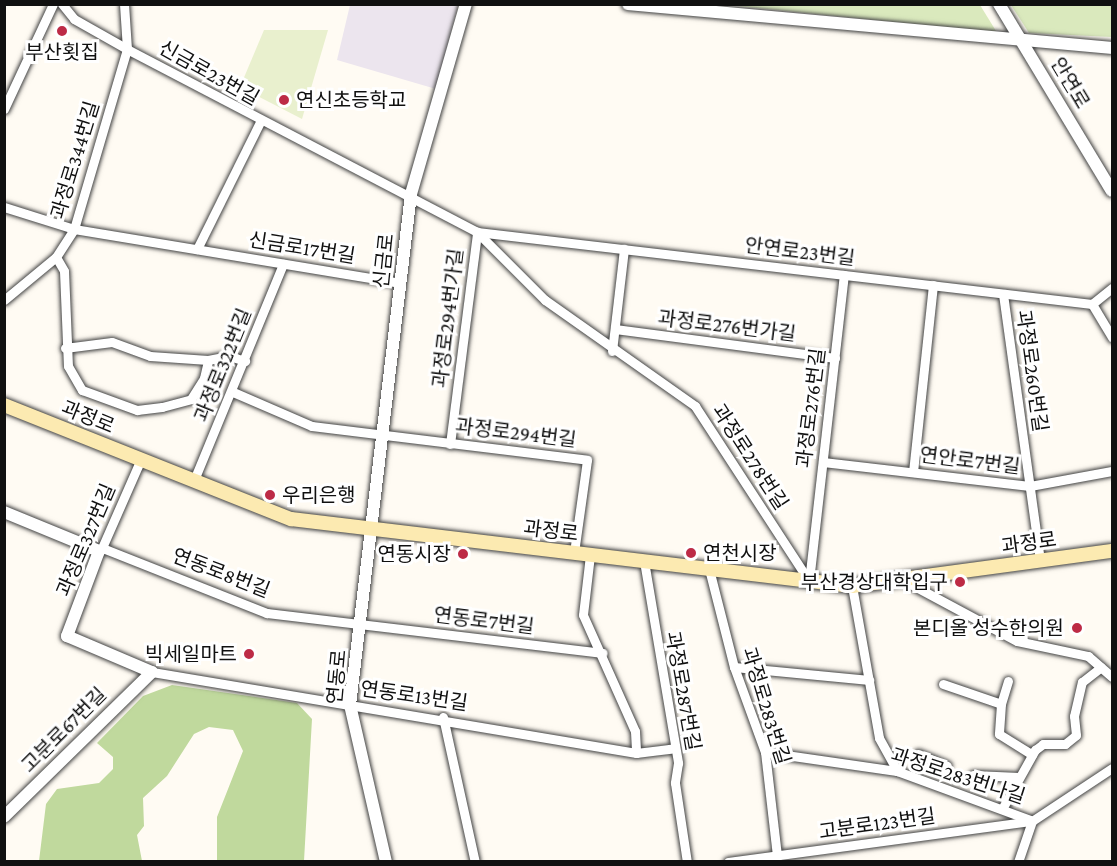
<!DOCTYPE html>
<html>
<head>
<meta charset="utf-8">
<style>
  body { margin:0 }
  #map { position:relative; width:1117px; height:866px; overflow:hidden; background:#fffbf3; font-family:"Crimson Pro","Noto Sans KR",serif }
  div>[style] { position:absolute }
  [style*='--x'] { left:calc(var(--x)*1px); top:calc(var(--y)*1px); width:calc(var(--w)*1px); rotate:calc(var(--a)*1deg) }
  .industrial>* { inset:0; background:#ece5ee }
  .green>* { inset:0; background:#dae9bd }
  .forest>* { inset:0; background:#c0d99d }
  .pitch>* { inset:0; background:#e9f0ce }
  .roads { filter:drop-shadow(0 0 2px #434343) drop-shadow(0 0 2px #434343) }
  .minor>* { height:9px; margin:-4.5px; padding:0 4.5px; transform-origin:4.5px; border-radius:4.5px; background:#fff }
  .tertiary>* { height:12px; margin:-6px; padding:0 6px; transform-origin:6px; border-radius:6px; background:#fff }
  .secondary>* { height:14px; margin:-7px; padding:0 7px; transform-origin:7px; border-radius:7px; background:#fceab1 }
  .dots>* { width:16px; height:16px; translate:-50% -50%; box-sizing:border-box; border:3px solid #fff; border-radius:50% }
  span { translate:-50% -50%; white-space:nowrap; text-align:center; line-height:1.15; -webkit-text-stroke:6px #fff; paint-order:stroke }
  .poi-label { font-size:20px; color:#101010 }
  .left { translate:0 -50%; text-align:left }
  .right { translate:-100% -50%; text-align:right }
  .street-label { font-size:20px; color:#101010 }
  .frame { position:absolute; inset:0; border:6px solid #101010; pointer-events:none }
</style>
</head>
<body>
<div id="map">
  <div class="industrial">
    <i style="clip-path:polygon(350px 5px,458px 5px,436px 89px,337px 60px)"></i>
  </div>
  <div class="green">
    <i style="clip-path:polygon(728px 5px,980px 5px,996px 31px,982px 31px)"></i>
    <i style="clip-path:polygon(1011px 5px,1112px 5px,1112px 37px,1029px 33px)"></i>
  </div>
  <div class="forest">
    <i style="clip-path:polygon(172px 685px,297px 703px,312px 719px,304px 861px,217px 861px,217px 817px,243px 751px,233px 730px,209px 727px,194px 734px,167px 776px,143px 798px,144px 826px,137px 835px,142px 861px,39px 861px,46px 804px,57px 789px,99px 783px,113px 769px,113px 757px,97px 743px,143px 696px)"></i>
  </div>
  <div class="pitch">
    <i style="clip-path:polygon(264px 30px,328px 30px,302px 119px,240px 87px)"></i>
  </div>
  <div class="roads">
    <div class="minor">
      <i style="--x:62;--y:4;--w:19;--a:51"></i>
      <i style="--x:74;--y:19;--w:61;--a:29.5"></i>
      <i style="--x:127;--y:49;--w:395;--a:27.6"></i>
      <i style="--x:477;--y:232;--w:96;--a:45"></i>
      <i style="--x:545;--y:300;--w:184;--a:35.2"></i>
      <i style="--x:695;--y:406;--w:209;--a:56.9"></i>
      <i style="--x:4;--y:109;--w:116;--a:-65"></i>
      <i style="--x:4;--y:207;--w:73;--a:17.4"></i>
      <i style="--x:74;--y:229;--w:331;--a:9.4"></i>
      <i style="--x:197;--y:249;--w:142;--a:-63.6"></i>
      <i style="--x:56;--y:257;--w:16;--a:60"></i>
      <i style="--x:64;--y:271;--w:95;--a:87.6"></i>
      <i style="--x:68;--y:366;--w:28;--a:60"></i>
      <i style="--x:82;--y:390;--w:59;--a:20"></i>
      <i style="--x:137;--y:410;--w:25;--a:-7"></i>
      <i style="--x:162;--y:407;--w:30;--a:-15"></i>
      <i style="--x:191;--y:399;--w:25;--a:-58"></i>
      <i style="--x:204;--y:378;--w:18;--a:-77"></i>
      <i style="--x:208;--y:360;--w:21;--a:-11"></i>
      <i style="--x:229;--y:356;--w:17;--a:17"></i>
      <i style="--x:1003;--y:294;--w:270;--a:82.1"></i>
      <i style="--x:4;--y:300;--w:67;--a:-39.6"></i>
      <i style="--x:56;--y:257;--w:33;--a:-57"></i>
      <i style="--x:74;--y:229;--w:188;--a:-73.6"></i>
      <i style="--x:127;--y:49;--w:45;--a:-93.8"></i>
      <i style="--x:1092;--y:304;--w:39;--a:59"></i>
      <i style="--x:615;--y:329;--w:222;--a:7.5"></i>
      <i style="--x:65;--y:348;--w:47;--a:-7.3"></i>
      <i style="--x:112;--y:342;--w:40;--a:20.2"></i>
      <i style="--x:150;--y:356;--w:58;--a:3.9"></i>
      <i style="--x:612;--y:351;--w:103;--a:-83.3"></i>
      <i style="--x:233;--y:392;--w:86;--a:23.3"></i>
      <i style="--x:312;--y:426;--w:277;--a:7"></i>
      <i style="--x:587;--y:460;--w:94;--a:98"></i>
      <i style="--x:450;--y:444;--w:214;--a:-82.7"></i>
      <i style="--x:477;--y:232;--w:619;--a:6.68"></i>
      <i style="--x:1092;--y:304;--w:26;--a:-39"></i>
      <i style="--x:823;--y:462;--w:208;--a:6.6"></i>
      <i style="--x:1030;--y:486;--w:83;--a:-10.4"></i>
      <i style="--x:913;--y:472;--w:188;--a:-83.9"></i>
      <i style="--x:194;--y:480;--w:234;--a:-67.6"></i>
      <i style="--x:105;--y:549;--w:174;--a:21.6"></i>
      <i style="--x:267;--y:613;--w:338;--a:6.8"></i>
      <i style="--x:101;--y:550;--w:99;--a:-66.3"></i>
      <i style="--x:590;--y:555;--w:60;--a:96.7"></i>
      <i style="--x:583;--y:615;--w:127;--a:65.9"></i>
      <i style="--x:635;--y:731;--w:22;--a:87"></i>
      <i style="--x:644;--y:561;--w:205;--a:80.4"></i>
      <i style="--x:678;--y:763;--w:20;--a:99"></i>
      <i style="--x:675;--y:783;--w:80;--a:81.4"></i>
      <i style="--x:709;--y:569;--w:101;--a:75.7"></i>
      <i style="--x:734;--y:667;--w:90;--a:70"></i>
      <i style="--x:765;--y:752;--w:105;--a:83.4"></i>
      <i style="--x:903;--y:580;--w:129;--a:28.2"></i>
      <i style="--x:1017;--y:641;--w:73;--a:11.9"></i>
      <i style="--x:1088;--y:656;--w:32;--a:41"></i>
      <i style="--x:809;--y:581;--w:308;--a:-83.5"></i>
      <i style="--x:852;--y:586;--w:154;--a:79.9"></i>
      <i style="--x:879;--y:738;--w:38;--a:61"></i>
      <i style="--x:734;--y:667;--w:136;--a:5.5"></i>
      <i style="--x:152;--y:672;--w:491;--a:9.5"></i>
      <i style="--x:636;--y:753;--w:35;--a:-7"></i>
      <i style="--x:943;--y:684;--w:61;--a:19"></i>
      <i style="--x:1001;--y:704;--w:30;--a:94"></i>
      <i style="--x:999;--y:734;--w:39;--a:32"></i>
      <i style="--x:1001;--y:704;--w:24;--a:-73"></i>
      <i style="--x:443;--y:717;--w:148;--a:77.6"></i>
      <i style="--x:765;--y:752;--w:133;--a:8.2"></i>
      <i style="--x:897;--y:771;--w:142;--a:20.2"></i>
      <i style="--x:918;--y:754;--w:31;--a:22"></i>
      <i style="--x:973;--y:775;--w:46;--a:2.5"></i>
      <i style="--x:1002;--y:809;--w:68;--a:-60.8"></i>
      <i style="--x:1035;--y:750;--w:10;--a:-37"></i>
      <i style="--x:1043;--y:744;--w:22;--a:0"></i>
      <i style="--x:1065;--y:744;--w:14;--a:-39"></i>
      <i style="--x:1076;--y:735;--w:19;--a:-96"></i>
      <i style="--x:1074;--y:716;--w:35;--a:-77"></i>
      <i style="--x:1082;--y:682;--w:24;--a:-38"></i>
      <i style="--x:728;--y:862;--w:307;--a:-7.7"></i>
      <i style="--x:1018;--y:862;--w:43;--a:-71.1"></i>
      <i style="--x:1032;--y:821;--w:96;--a:-33.5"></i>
    </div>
    <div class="tertiary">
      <i style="--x:628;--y:4;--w:486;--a:5.2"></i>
      <i style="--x:999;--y:4;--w:218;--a:58.9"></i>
      <i style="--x:4;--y:512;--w:103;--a:22.3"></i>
      <i style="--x:99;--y:551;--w:91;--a:110.6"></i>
      <i style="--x:67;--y:636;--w:92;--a:23"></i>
      <i style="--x:152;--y:672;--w:207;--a:135.6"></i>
      <i style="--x:386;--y:862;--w:161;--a:-102.9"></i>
      <i style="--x:350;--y:705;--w:515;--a:-83.19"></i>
      <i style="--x:411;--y:194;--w:198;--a:-73.9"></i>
    </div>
    <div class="secondary">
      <i style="--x:4;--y:405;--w:309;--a:21.7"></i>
      <i style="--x:291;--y:519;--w:565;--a:6.81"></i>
      <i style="--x:852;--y:586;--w:262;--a:-7.7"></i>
    </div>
  </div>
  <div class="dots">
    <i style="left:62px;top:31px;background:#bd2b46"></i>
    <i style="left:284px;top:100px;background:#bd2b46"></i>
    <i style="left:270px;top:495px;background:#bd2b46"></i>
    <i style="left:691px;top:553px;background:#bd2b46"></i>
    <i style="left:463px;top:554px;background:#bd2b46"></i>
    <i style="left:960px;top:582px;background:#bd2b46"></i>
    <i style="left:1077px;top:628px;background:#bd2b46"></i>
    <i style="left:249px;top:654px;background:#bd2b46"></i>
  </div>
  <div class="poi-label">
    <span style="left:62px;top:52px">부산횟집</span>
    <span class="left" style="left:296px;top:100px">연신초등학교</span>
    <span class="left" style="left:282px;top:495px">우리은행</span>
    <span class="left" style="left:703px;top:553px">연천시장</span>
    <span class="right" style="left:451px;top:554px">연동시장</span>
    <span class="right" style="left:948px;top:582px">부산경상대학입구</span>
    <span class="right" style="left:1064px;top:628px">본디올 성수한의원</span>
    <span class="right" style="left:237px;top:654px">빅세일마트</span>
  </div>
  <div class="street-label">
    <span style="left:209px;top:73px;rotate:29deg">신금로23번길</span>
    <span style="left:1070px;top:83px;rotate:59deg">안연로</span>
    <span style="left:75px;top:160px;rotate:-73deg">과정로344번길</span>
    <span style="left:302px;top:248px;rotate:9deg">신금로17번길</span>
    <span style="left:800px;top:252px;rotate:7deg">안연로23번길</span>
    <span style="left:384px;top:261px;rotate:-84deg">신금로</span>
    <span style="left:448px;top:318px;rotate:-83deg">과정로294번가길</span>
    <span style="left:727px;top:326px;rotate:7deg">과정로276번가길</span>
    <span style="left:223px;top:365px;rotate:-68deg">과정로322번길</span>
    <span style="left:1032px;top:371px;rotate:82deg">과정로260번길</span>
    <span style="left:811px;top:408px;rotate:-83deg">과정로276번길</span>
    <span style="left:88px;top:417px;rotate:22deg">과정로</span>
    <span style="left:516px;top:433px;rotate:7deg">과정로294번길</span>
    <span style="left:750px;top:457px;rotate:57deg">과정로278번길</span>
    <span style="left:970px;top:461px;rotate:7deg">연안로7번길</span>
    <span style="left:551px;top:531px;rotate:7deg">과정로</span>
    <span style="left:86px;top:540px;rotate:-67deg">과정로327번길</span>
    <span style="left:1029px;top:543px;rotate:-8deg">과정로</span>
    <span style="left:221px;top:573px;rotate:21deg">연동로8번길</span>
    <span style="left:484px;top:621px;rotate:7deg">연동로7번길</span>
    <span style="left:337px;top:677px;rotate:-85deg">연동로</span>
    <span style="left:683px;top:691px;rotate:80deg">과정로287번길</span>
    <span style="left:414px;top:696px;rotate:8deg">연동로13번길</span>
    <span style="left:766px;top:706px;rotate:73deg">과정로283번길</span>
    <span style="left:64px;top:730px;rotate:-45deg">고분로67번길</span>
    <span style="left:958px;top:776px;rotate:18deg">과정로283번나길</span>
    <span style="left:877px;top:824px;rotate:-8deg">고분로123번길</span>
  </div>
  <div class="frame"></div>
</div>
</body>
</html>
